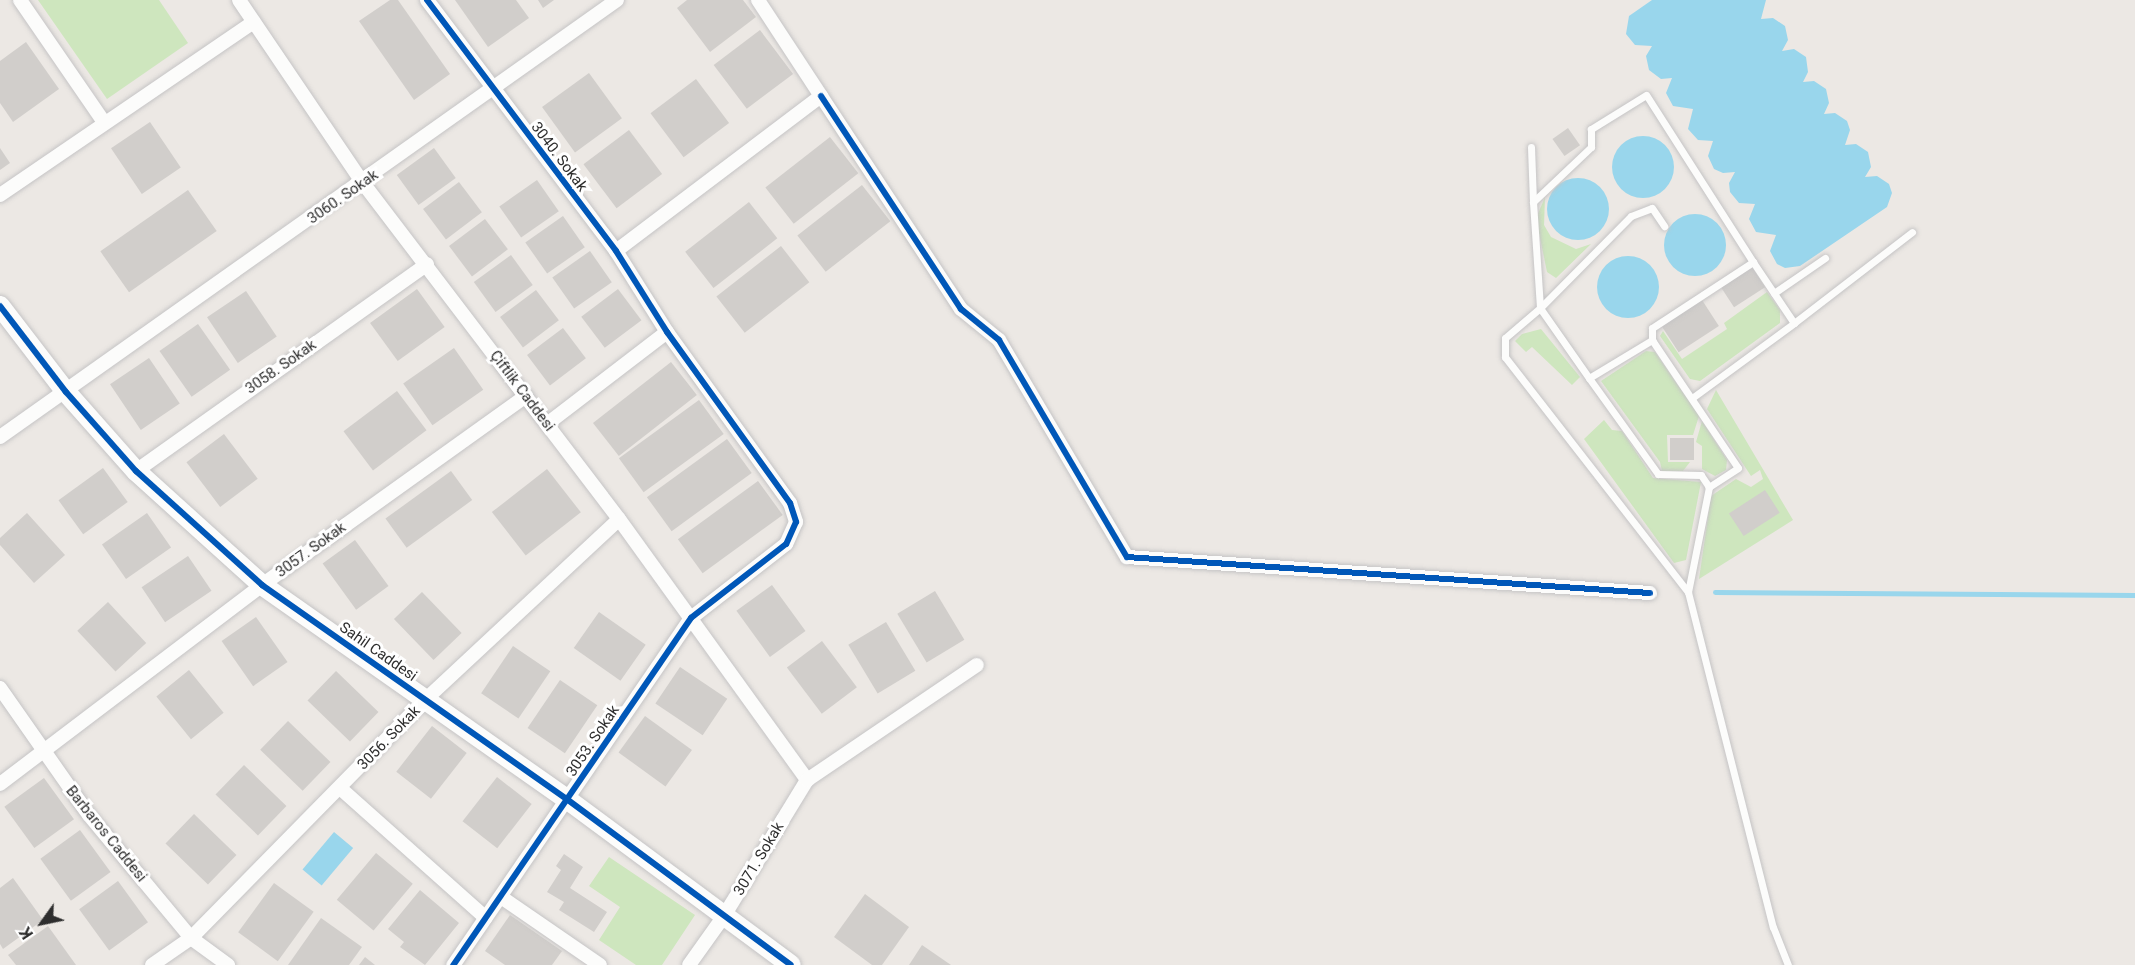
<!DOCTYPE html>
<html>
<head>
<meta charset="utf-8">
<style>
  body { margin:0 }
  #map { position:relative; width:2135px; height:965px; overflow:hidden; background:#ece8e4; font-family:Roboto,sans-serif }
  div>[style] { position:absolute }
  [style*='--x'] { left:calc(var(--x)*1px); top:calc(var(--y)*1px); width:calc(var(--w)*1px); rotate:calc(var(--a)*1deg) }
  .green>* { inset:0; background:#cee6be }
  .water>* { inset:0; background:#99d6ec; transform-origin:0 0 }
  .round { border-radius:50% }
  .stream>* { height:5px; margin:-2.5px; padding:0 2.5px; transform-origin:2.5px; border-radius:2.5px; background:#99d6ec }
  .building>* { inset:0; background:#d1cecb; transform-origin:0 0 }
  .roads { filter:drop-shadow(0 0 2px #c5c4c5) drop-shadow(0 0 2px #c5c4c5) }
  .lane>* { height:7px; margin:-3.5px; padding:0 3.5px; transform-origin:3.5px; border-radius:3.5px; background:#fcfcfb }
  .street>* { height:14px; margin:-7px; padding:0 7px; transform-origin:7px; border-radius:7px; background:#fcfcfb }
  .secondary>* { height:20px; margin:-10px; padding:0 10px; transform-origin:10px; border-radius:10px; background:#fcfcfb }
  .cycleway>* { height:6px; margin:-3px; padding:0 3px; transform-origin:3px; border-radius:3px; background:#0057b8 }
  span { translate:-50% -50%; white-space:nowrap; text-align:center; line-height:1.15; -webkit-text-stroke:6px #fff; paint-order:stroke }
  .street-label { font-size:15px; color:#2e2e2e }
  .north { position:absolute; left:12px; top:893px; width:60px; height:60px; -webkit-text-stroke:4px #fff; paint-order:stroke; rotate:237deg; font-size:16px; font-weight:700; line-height:24px; text-align:center; color:#2e2e2e }
  .north::after { content:''; display:block; margin:auto; width:21px; height:27px; background:#2e2e2e; clip-path:polygon(50% 0,100% 100%,50% 72%,0 100%) }
</style>
</head>
<body>
<div id="map">
  <div class="green">
    <i style="clip-path:polygon(38px 0,159px 0,188px 43px,107px 99px)"></i>
    <i style="clip-path:polygon(1545px 197px,1544px 225px,1551px 237px,1576px 249px,1591px 244px,1556px 278px,1547px 272px,1538px 228px,1537px 216px)"></i>
    <i style="clip-path:polygon(1767px 292px,1780px 310px,1780px 323px,1700px 381px,1690px 379px,1660px 336px,1663px 331px,1682px 359px,1727px 329px,1724px 323px)"></i>
    <i style="clip-path:polygon(1541px 329px,1580px 377px,1572px 385px,1532px 347px,1526px 352px,1515px 341px,1522px 334px)"></i>
    <i style="clip-path:polygon(1646px 351px,1655px 352px,1699px 416px,1693px 435px,1667px 435px,1668px 462px,1690px 462px,1683px 471px,1662px 471px,1660px 462px,1601px 381px)"></i>
    <i style="clip-path:polygon(1716px 390px,1793px 520px,1699px 579px,1711px 496px,1736px 479px,1751px 487px,1763px 479px,1760px 470px,1751px 476px,1707px 409px)"></i>
    <i style="clip-path:polygon(1604px 420px,1612px 430px,1622px 431px,1653px 478px,1701px 482px,1686px 560px,1674px 563px,1584px 439px)"></i>
    <i style="clip-path:polygon(1702px 421px,1727px 460px,1726px 470px,1715px 476px,1702px 469px,1702px 446px,1696px 442px)"></i>
    <i style="clip-path:polygon(609px 857px,695px 915px,662px 965px,636px 965px,599px 940px,620px 907px,589px 886px)"></i>
  </div>
  <div class="water">
    <i style="clip-path:polygon(1652px 0,1766px 0,1761px 19px,1773px 18px,1785px 26px,1788px 40px,1782px 51px,1794px 49px,1806px 57px,1808px 72px,1803px 82px,1814px 81px,1826px 89px,1829px 103px,1824px 114px,1835px 113px,1847px 121px,1850px 130px,1845px 145px,1856px 144px,1868px 152px,1871px 167px,1865px 177px,1877px 176px,1889px 184px,1892px 193px,1887px 207px,1800px 266px,1785px 268px,1777px 264px,1770px 251px,1776px 235px,1756px 232px,1749px 219px,1755px 204px,1739px 203px,1730px 192px,1729px 183px,1735px 172px,1723px 173px,1714px 169px,1708px 156px,1713px 141px,1698px 140px,1688px 129px,1693px 109px,1673px 106px,1666px 93px,1672px 78px,1661px 79px,1649px 70px,1646px 56px,1652px 46px,1635px 45px,1626px 34px,1629px 16px)"></i>
    <i class="round" style="left:1612px;top:136px;width:62px;height:62px"></i>
    <i class="round" style="left:1547px;top:178px;width:62px;height:62px"></i>
    <i class="round" style="left:1664px;top:214px;width:62px;height:62px"></i>
    <i class="round" style="left:1597px;top:256px;width:62px;height:62px"></i>
    <i style="left:334px;top:832px;width:25px;height:49px;rotate:40deg"></i>
  </div>
  <div class="stream">
    <i style="--x:1715;--y:592;--w:420;--a:0.4"></i>
  </div>
  <div class="building">
    <i style="clip-path:polygon(390px 0,398px 0,450px 74px,414px 100px,359px 21px)"></i>
    <i style="clip-path:polygon(455px 0,516px 0,529px 18px,488px 47px)"></i>
    <i style="clip-path:polygon(538px 0,554px 0,543px 8px)"></i>
    <i style="clip-path:polygon(687px 0,743px 0,756px 17px,710px 52px,677px 8px)"></i>
    <i style="left:760px;top:30px;width:55px;height:58px;rotate:53deg"></i>
    <i style="clip-path:polygon(26px 42px,59px 89px,13px 122px,0 103px,0 61px)"></i>
    <i style="left:589px;top:73px;width:56px;height:58px;rotate:54deg"></i>
    <i style="left:696px;top:79px;width:55px;height:57px;rotate:53deg"></i>
    <i style="left:150px;top:122px;width:55px;height:47px;rotate:56deg"></i>
    <i style="left:1568px;top:128px;width:21px;height:19px;rotate:55deg"></i>
    <i style="left:629px;top:130px;width:55px;height:57px;rotate:53deg"></i>
    <i style="left:830px;top:137px;width:46px;height:82px;rotate:52deg"></i>
    <i style="clip-path:polygon(0 148px,10px 163px,0 170px)"></i>
    <i style="left:434px;top:148px;width:37px;height:46px;rotate:54deg"></i>
    <i style="left:537px;top:180px;width:38px;height:46px;rotate:55deg"></i>
    <i style="left:459px;top:182px;width:38px;height:45px;rotate:53deg"></i>
    <i style="left:862px;top:185px;width:46px;height:82px;rotate:52deg"></i>
    <i style="left:188px;top:190px;width:50px;height:107px;rotate:55deg"></i>
    <i style="left:749px;top:202px;width:46px;height:81px;rotate:52deg"></i>
    <i style="left:563px;top:216px;width:38px;height:46px;rotate:55deg"></i>
    <i style="left:485px;top:219px;width:38px;height:45px;rotate:53deg"></i>
    <i style="left:781px;top:246px;width:46px;height:82px;rotate:52deg"></i>
    <i style="left:590px;top:251px;width:38px;height:46px;rotate:55deg"></i>
    <i style="left:511px;top:255px;width:37px;height:46px;rotate:54deg"></i>
    <i style="left:1752px;top:267px;width:24px;height:37px;rotate:57deg"></i>
    <i style="left:417px;top:289px;width:47px;height:58px;rotate:54deg"></i>
    <i style="left:618px;top:289px;width:39px;height:46px;rotate:53deg"></i>
    <i style="left:536px;top:290px;width:38px;height:45px;rotate:53deg"></i>
    <i style="left:246px;top:291px;width:55px;height:47px;rotate:56deg"></i>
    <i style="left:1702px;top:300px;width:31px;height:48px;rotate:57deg"></i>
    <i style="left:198px;top:324px;width:56px;height:47px;rotate:55deg"></i>
    <i style="left:563px;top:328px;width:38px;height:45px;rotate:53deg"></i>
    <i style="left:454px;top:348px;width:51px;height:62px;rotate:55deg"></i>
    <i style="left:149px;top:358px;width:55px;height:47px;rotate:56deg"></i>
    <i style="left:671px;top:362px;width:42px;height:99px;rotate:52deg"></i>
    <i style="left:397px;top:391px;width:49px;height:67px;rotate:53deg"></i>
    <i style="left:699px;top:400px;width:42px;height:99px;rotate:54deg"></i>
    <i style="left:224px;top:434px;width:56px;height:47px;rotate:53deg"></i>
    <i style="left:1670px;top:438px;width:24px;height:22px"></i>
    <i style="left:727px;top:439px;width:42px;height:99px;rotate:54deg"></i>
    <i style="left:103px;top:468px;width:42px;height:55px;rotate:54deg"></i>
    <i style="left:547px;top:469px;width:55px;height:70px;rotate:52deg"></i>
    <i style="left:451px;top:471px;width:36px;height:81px;rotate:54deg"></i>
    <i style="left:758px;top:481px;width:42px;height:99px;rotate:54deg"></i>
    <i style="left:1765px;top:490px;width:27px;height:43px;rotate:57deg"></i>
    <i style="clip-path:polygon(27px 513px,65px 555px,34px 583px,0 545px,0 538px)"></i>
    <i style="left:147px;top:513px;width:42px;height:55px;rotate:55deg"></i>
    <i style="left:355px;top:540px;width:57px;height:40px;rotate:54deg"></i>
    <i style="left:188px;top:556px;width:42px;height:56px;rotate:56deg"></i>
    <i style="left:772px;top:585px;width:57px;height:44px;rotate:54deg"></i>
    <i style="left:935px;top:591px;width:57px;height:44px;rotate:59deg"></i>
    <i style="left:422px;top:592px;width:57px;height:39px;rotate:46deg"></i>
    <i style="left:108px;top:602px;width:56px;height:42px;rotate:47deg"></i>
    <i style="left:599px;top:612px;width:57px;height:44px;rotate:35deg"></i>
    <i style="left:256px;top:617px;width:55px;height:42px;rotate:55deg"></i>
    <i style="left:886px;top:622px;width:57px;height:44px;rotate:59deg"></i>
    <i style="left:822px;top:641px;width:58px;height:44px;rotate:53deg"></i>
    <i style="left:513px;top:646px;width:45px;height:57px;rotate:34deg"></i>
    <i style="left:680px;top:667px;width:57px;height:44px;rotate:34deg"></i>
    <i style="left:189px;top:670px;width:55px;height:42px;rotate:51deg"></i>
    <i style="left:336px;top:671px;width:59px;height:41px;rotate:44deg"></i>
    <i style="left:560px;top:680px;width:45px;height:58px;rotate:34deg"></i>
    <i style="left:645px;top:716px;width:58px;height:45px;rotate:36deg"></i>
    <i style="left:288px;top:721px;width:59px;height:40px;rotate:44deg"></i>
    <i style="left:432px;top:726px;width:44px;height:58px;rotate:38deg"></i>
    <i style="left:244px;top:765px;width:59px;height:41px;rotate:44deg"></i>
    <i style="left:497px;top:777px;width:44px;height:56px;rotate:38deg"></i>
    <i style="left:44px;top:778px;width:51px;height:49px;rotate:54deg"></i>
    <i style="left:194px;top:814px;width:59px;height:41px;rotate:44deg"></i>
    <i style="left:80px;top:830px;width:52px;height:49px;rotate:54deg"></i>
    <i style="left:376px;top:853px;width:48px;height:61px;rotate:40deg"></i>
    <i style="clip-path:polygon(564px 854px,583px 867px,570px 888px,607px 912px,594px 932px,559px 910px,564px 902px,547px 892px,561px 870px,556px 866px)"></i>
    <i style="clip-path:polygon(13px 878px,43px 920px,3px 949px,0 944px,0 888px)"></i>
    <i style="left:118px;top:881px;width:51px;height:48px;rotate:54deg"></i>
    <i style="left:274px;top:883px;width:49px;height:61px;rotate:36deg"></i>
    <i style="clip-path:polygon(420px 890px,459px 923px,425px 965px,400px 947px,404px 942px,388px 929px)"></i>
    <i style="clip-path:polygon(865px 894px,909px 927px,882px 965px,872px 965px,834px 937px)"></i>
    <i style="clip-path:polygon(510px 915px,562px 951px,552px 965px,505px 965px,485px 951px)"></i>
    <i style="clip-path:polygon(321px 918px,362px 947px,349px 965px,288px 965px)"></i>
    <i style="clip-path:polygon(48px 926px,76px 965px,16px 965px,8px 955px)"></i>
    <i style="clip-path:polygon(922px 945px,951px 965px,909px 965px)"></i>
    <i style="clip-path:polygon(365px 957px,375px 965px,359px 965px)"></i>
  </div>
  <div class="roads">
    <div class="lane">
      <i style="--x:1531;--y:147;--w:55;--a:87.9"></i>
      <i style="--x:1774;--y:293;--w:62;--a:-34.5"></i>
      <i style="--x:1794;--y:323;--w:149;--a:-37.6"></i>
      <i style="--x:1652;--y:340;--w:12;--a:-90"></i>
      <i style="--x:1652;--y:328;--w:121;--a:-33.2"></i>
      <i style="--x:1753;--y:262;--w:198;--a:-122.6"></i>
      <i style="--x:1646;--y:95;--w:65;--a:148.3"></i>
      <i style="--x:1591;--y:129;--w:18;--a:90"></i>
      <i style="--x:1591;--y:147;--w:80;--a:136.5"></i>
      <i style="--x:1533;--y:202;--w:106;--a:86.2"></i>
      <i style="--x:1540;--y:308;--w:46;--a:139.4"></i>
      <i style="--x:1505;--y:338;--w:19;--a:90"></i>
      <i style="--x:1505;--y:357;--w:298;--a:52.1"></i>
      <i style="--x:1589;--y:378;--w:85;--a:-125"></i>
      <i style="--x:1540;--y:308;--w:129;--a:-45.3"></i>
      <i style="--x:1631;--y:216;--w:22;--a:-21"></i>
      <i style="--x:1652;--y:208;--w:22;--a:56"></i>
      <i style="--x:1692;--y:398;--w:127;--a:-36.3"></i>
      <i style="--x:1794;--y:323;--w:73;--a:-123.9"></i>
      <i style="--x:1709;--y:487;--w:14;--a:-124"></i>
      <i style="--x:1701;--y:475;--w:43;--a:-178.7"></i>
      <i style="--x:1658;--y:474;--w:118;--a:-125.7"></i>
      <i style="--x:1589;--y:378;--w:74;--a:-31.1"></i>
      <i style="--x:1652;--y:340;--w:154;--a:56.1"></i>
      <i style="--x:1738;--y:468;--w:35;--a:147"></i>
      <i style="--x:1709;--y:487;--w:107;--a:101.3"></i>
      <i style="--x:1688;--y:592;--w:346;--a:75.8"></i>
      <i style="--x:1773;--y:927;--w:41;--a:68.5"></i>
    </div>
    <div class="street">
      <i style="--x:20;--y:0;--w:148;--a:55.5"></i>
      <i style="--x:239;--y:0;--w:221;--a:55.9"></i>
      <i style="--x:363;--y:183;--w:422;--a:52.7"></i>
      <i style="--x:619;--y:519;--w:322;--a:54.2"></i>
      <i style="--x:427;--y:0;--w:314;--a:53"></i>
      <i style="--x:616;--y:251;--w:96;--a:57.8"></i>
      <i style="--x:667;--y:332;--w:211;--a:54.3"></i>
      <i style="--x:790;--y:503;--w:20;--a:72"></i>
      <i style="--x:796;--y:522;--w:24;--a:114"></i>
      <i style="--x:786;--y:544;--w:120;--a:142.1"></i>
      <i style="--x:691;--y:618;--w:421;--a:124.4"></i>
      <i style="--x:821;--y:96;--w:255;--a:56.7"></i>
      <i style="--x:961;--y:309;--w:49;--a:39.2"></i>
      <i style="--x:999;--y:340;--w:252;--a:59.5"></i>
      <i style="--x:1127;--y:557;--w:524;--a:3.94"></i>
      <i style="--x:0;--y:195;--w:307;--a:-34.3"></i>
      <i style="--x:616;--y:251;--w:257;--a:-37.1"></i>
      <i style="--x:821;--y:96;--w:115;--a:-123.3"></i>
      <i style="--x:547;--y:424;--w:151;--a:-37.5"></i>
      <i style="--x:0;--y:437;--w:756;--a:-35.31"></i>
      <i style="--x:136;--y:471;--w:357;--a:-35.4"></i>
      <i style="--x:0;--y:688;--w:155;--a:55"></i>
      <i style="--x:89;--y:815;--w:160;--a:50.3"></i>
      <i style="--x:191;--y:938;--w:46;--a:36.1"></i>
      <i style="--x:0;--y:784;--w:329;--a:-37.2"></i>
      <i style="--x:262;--y:585;--w:325;--a:-35.6"></i>
      <i style="--x:340;--y:788;--w:195;--a:41.7"></i>
      <i style="--x:501;--y:897;--w:120;--a:34.5"></i>
      <i style="--x:152;--y:965;--w:47;--a:-34.7"></i>
      <i style="--x:191;--y:938;--w:334;--a:-45.5"></i>
      <i style="--x:425;--y:700;--w:265;--a:-43"></i>
      <i style="--x:689;--y:965;--w:60;--a:-54.5"></i>
      <i style="--x:724;--y:916;--w:159;--a:-58.6"></i>
      <i style="--x:807;--y:780;--w:205;--a:-34.1"></i>
    </div>
    <div class="secondary">
      <i style="--x:0;--y:306;--w:108;--a:52.5"></i>
      <i style="--x:66;--y:392;--w:106;--a:48.5"></i>
      <i style="--x:136;--y:471;--w:170;--a:42.1"></i>
      <i style="--x:262;--y:585;--w:374;--a:35.1"></i>
      <i style="--x:568;--y:800;--w:277;--a:36.5"></i>
    </div>
  </div>
  <div class="cycleway">
    <i style="--x:427;--y:0;--w:314;--a:53"></i>
    <i style="--x:616;--y:251;--w:96;--a:57.8"></i>
    <i style="--x:667;--y:332;--w:211;--a:54.3"></i>
    <i style="--x:790;--y:503;--w:20;--a:72"></i>
    <i style="--x:796;--y:522;--w:24;--a:114"></i>
    <i style="--x:786;--y:544;--w:120;--a:142.1"></i>
    <i style="--x:691;--y:618;--w:421;--a:124.4"></i>
    <i style="--x:821;--y:96;--w:255;--a:56.7"></i>
    <i style="--x:961;--y:309;--w:49;--a:39.2"></i>
    <i style="--x:999;--y:340;--w:252;--a:59.5"></i>
    <i style="--x:1127;--y:557;--w:524;--a:3.94"></i>
    <i style="--x:0;--y:306;--w:108;--a:52.5"></i>
    <i style="--x:66;--y:392;--w:106;--a:48.5"></i>
    <i style="--x:136;--y:471;--w:170;--a:42.1"></i>
    <i style="--x:262;--y:585;--w:374;--a:35.1"></i>
    <i style="--x:568;--y:800;--w:277;--a:36.5"></i>
  </div>
  <div class="street-label">
    <span style="left:559px;top:157px;rotate:53deg">3040. Sokak</span>
    <span style="left:343px;top:197px;rotate:-35deg">3060. Sokak</span>
    <span style="left:281px;top:367px;rotate:-35deg">3058. Sokak</span>
    <span style="left:522px;top:391px;rotate:53deg">Çiftlik Caddesi</span>
    <span style="left:311px;top:550px;rotate:-36deg">3057. Sokak</span>
    <span style="left:378px;top:652px;rotate:35deg">Sahil Caddesi</span>
    <span style="left:389px;top:738px;rotate:-46deg">3056. Sokak</span>
    <span style="left:593px;top:741px;rotate:-56deg">3053. Sokak</span>
    <span style="left:106px;top:834px;rotate:51deg">Barbaros Caddesi</span>
    <span style="left:759px;top:859px;rotate:-59deg">3071. Sokak</span>
  </div>
  <div class="north">K</div>
</div>
</body>
</html>
